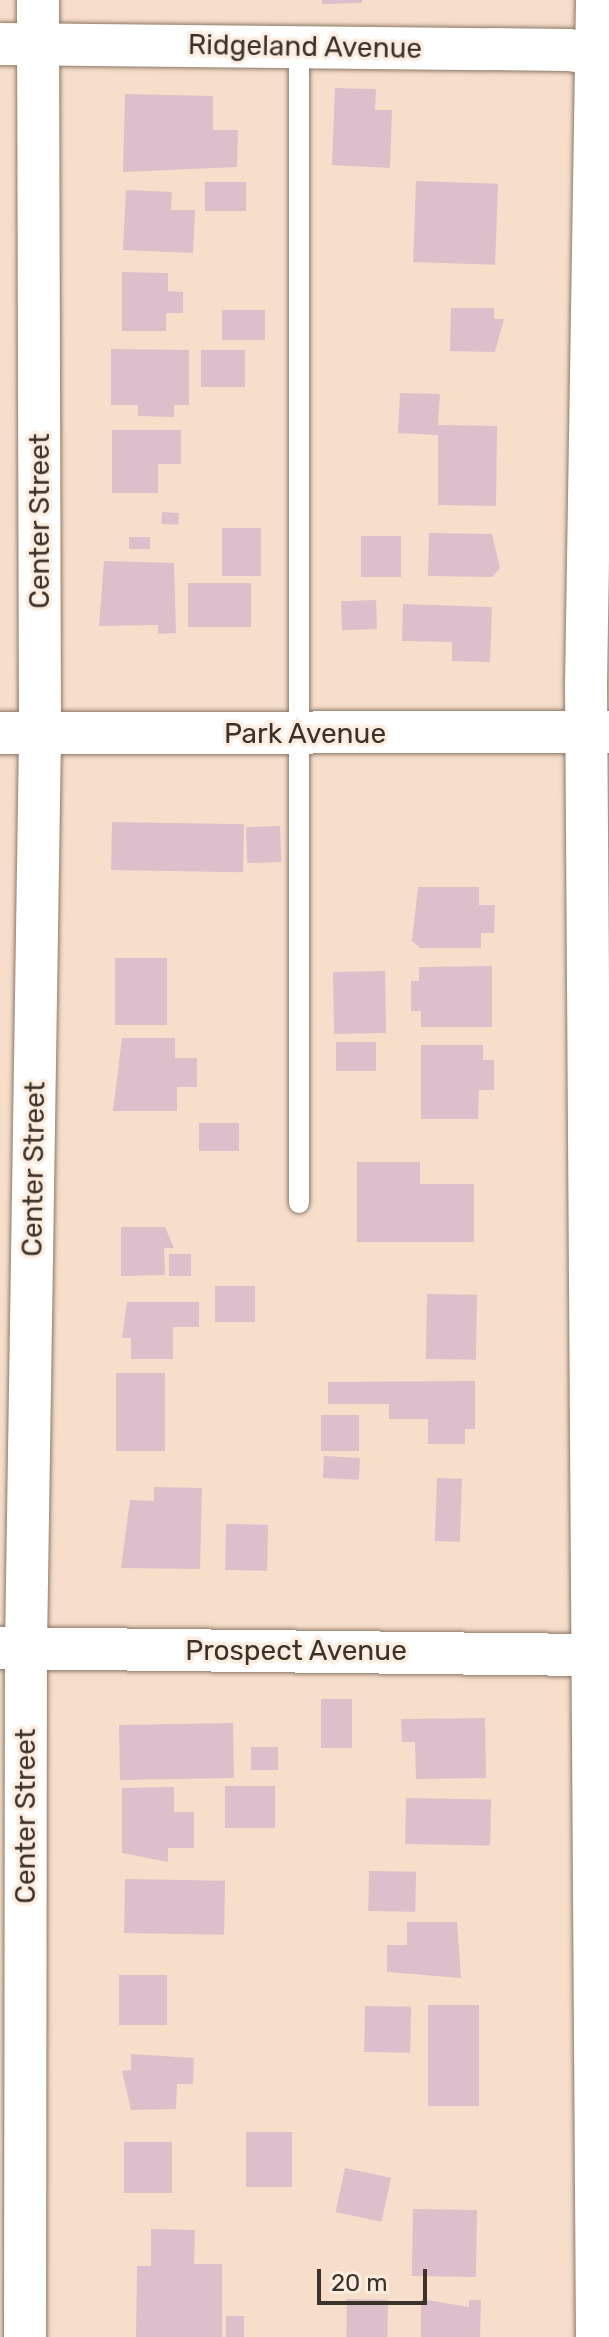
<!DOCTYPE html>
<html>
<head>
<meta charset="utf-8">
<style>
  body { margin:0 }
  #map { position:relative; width:609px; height:2337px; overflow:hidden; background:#f6deca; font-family:Rubik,sans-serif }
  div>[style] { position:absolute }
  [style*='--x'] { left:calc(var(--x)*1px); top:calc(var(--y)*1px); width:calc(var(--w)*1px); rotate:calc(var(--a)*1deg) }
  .building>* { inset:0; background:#dcbfcb; transform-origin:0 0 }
  .roads { filter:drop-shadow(0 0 2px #8d7866) drop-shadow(0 0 2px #8d7866) }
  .lane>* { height:20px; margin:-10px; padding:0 10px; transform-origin:10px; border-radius:10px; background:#fff }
  .street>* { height:42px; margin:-21px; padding:0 21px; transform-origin:21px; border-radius:21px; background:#fff }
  span { translate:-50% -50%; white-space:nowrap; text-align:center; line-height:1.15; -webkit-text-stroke:7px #fcede1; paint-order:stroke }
  .street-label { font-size:28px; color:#3b322a }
  .scale { position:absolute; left:317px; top:2269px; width:110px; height:36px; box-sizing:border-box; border:4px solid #3b322a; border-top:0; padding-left:10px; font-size:24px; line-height:28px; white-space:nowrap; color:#3b322a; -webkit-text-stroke:6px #fcede1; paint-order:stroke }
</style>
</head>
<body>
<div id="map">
  <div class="building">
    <i style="clip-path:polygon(322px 0,362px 0,362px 3px,322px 4px)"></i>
    <i style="clip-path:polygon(335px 88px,376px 89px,375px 110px,392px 110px,390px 168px,332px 165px)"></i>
    <i style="clip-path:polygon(125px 94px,213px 96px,213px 130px,238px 130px,237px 167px,123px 172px)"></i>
    <i style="left:416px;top:181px;width:82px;height:81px;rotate:2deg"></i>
    <i style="left:205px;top:182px;width:41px;height:29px"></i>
    <i style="clip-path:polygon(126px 190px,172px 192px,171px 210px,195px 210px,193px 253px,123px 250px)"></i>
    <i style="clip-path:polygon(122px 272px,168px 273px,168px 291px,183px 292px,183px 313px,166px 313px,166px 331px,122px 331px)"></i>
    <i style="clip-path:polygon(451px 308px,494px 308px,494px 319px,504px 319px,495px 352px,450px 351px)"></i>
    <i style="left:222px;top:310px;width:43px;height:30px"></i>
    <i style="clip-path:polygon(111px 349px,189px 350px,189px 405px,174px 405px,174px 417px,138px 416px,138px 405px,111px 405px)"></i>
    <i style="left:201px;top:350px;width:44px;height:37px"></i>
    <i style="clip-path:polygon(400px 393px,440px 394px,438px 425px,497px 426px,496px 506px,438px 505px,438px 435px,398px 433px)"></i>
    <i style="clip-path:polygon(112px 430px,181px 430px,181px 464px,158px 464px,158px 493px,112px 493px)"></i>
    <i style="left:162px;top:512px;width:17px;height:12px;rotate:3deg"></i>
    <i style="left:222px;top:528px;width:39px;height:48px"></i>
    <i style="clip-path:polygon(429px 533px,492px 534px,500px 568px,492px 577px,428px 576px)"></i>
    <i style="left:361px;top:536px;width:40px;height:41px"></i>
    <i style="left:129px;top:537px;width:21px;height:12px"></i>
    <i style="clip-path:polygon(104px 561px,174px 563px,176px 633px,158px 634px,158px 625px,99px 626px)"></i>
    <i style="left:251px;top:583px;width:44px;height:63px;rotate:90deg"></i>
    <i style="left:376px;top:600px;width:29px;height:35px;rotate:88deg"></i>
    <i style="clip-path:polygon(403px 604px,492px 607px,490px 662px,452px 661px,452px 642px,402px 641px)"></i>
    <i style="left:112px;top:822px;width:132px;height:48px;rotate:1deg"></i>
    <i style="left:280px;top:826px;width:36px;height:34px;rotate:88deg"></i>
    <i style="clip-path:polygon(418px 887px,479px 887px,479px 905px,495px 905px,494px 933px,481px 933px,481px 948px,420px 948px,412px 941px)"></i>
    <i style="left:115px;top:958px;width:52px;height:67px"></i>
    <i style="clip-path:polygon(492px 966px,492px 1027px,421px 1027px,421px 1011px,411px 1011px,411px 981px,419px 981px,419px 967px)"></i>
    <i style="left:385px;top:971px;width:62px;height:52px;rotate:89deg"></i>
    <i style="clip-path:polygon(122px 1038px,175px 1038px,175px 1058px,197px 1058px,197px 1087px,177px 1087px,177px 1111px,113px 1111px)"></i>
    <i style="left:336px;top:1042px;width:40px;height:29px"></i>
    <i style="clip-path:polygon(421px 1045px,483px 1045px,483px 1060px,494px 1060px,494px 1090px,479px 1090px,478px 1119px,421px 1119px)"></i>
    <i style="left:199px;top:1123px;width:40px;height:28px"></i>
    <i style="clip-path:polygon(357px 1162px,420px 1162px,420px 1184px,474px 1184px,474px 1242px,357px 1242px)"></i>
    <i style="clip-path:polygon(121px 1227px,165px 1227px,174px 1248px,164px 1248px,165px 1275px,121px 1276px)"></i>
    <i style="left:169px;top:1254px;width:22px;height:22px"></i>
    <i style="left:215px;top:1286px;width:40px;height:36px"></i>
    <i style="left:427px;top:1294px;width:50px;height:65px;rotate:1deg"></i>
    <i style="clip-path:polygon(127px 1302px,199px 1302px,199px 1327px,173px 1327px,173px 1359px,131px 1359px,131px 1338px,122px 1338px)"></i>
    <i style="left:116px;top:1373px;width:49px;height:78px"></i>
    <i style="clip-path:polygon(475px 1381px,475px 1429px,465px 1429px,465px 1444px,428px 1444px,428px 1419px,389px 1419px,389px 1404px,328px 1404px,328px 1382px)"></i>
    <i style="left:321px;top:1415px;width:38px;height:36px"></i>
    <i style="left:324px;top:1456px;width:36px;height:22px;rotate:3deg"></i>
    <i style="left:437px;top:1478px;width:25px;height:63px;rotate:2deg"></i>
    <i style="clip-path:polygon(154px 1487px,202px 1488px,200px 1569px,121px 1568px,130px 1500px,154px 1501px)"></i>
    <i style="left:226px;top:1524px;width:42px;height:46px;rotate:1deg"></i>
    <i style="left:321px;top:1699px;width:31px;height:49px"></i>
    <i style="clip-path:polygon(485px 1718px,486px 1778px,416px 1779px,415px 1742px,402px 1742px,401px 1719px)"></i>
    <i style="left:233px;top:1723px;width:55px;height:114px;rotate:89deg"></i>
    <i style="left:251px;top:1747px;width:27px;height:23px"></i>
    <i style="left:225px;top:1786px;width:50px;height:42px"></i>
    <i style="clip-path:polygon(174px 1787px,174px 1812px,194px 1812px,194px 1848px,168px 1848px,168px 1862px,122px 1853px,122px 1788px)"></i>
    <i style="left:406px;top:1798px;width:85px;height:46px;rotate:1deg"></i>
    <i style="left:369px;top:1871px;width:47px;height:40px;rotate:1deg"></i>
    <i style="left:125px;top:1879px;width:100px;height:54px;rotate:1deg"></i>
    <i style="clip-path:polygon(407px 1922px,457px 1922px,461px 1978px,387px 1972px,387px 1945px,407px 1945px)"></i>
    <i style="left:119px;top:1975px;width:48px;height:50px"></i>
    <i style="left:428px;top:2005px;width:51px;height:101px"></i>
    <i style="left:365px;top:2006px;width:46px;height:46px;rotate:1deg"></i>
    <i style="clip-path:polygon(131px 2054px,194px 2058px,193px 2084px,177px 2084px,176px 2109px,131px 2110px,122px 2071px,131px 2070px)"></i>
    <i style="left:246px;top:2132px;width:46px;height:55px"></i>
    <i style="left:124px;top:2142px;width:48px;height:51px"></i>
    <i style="left:345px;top:2168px;width:47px;height:45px;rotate:12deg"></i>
    <i style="left:413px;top:2209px;width:64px;height:67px;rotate:1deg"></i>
    <i style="clip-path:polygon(151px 2229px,195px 2230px,194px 2264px,222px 2264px,222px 2337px,136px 2337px,137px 2266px,151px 2266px)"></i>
    <i style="left:347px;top:2299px;width:41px;height:38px;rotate:1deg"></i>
    <i style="clip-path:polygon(421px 2299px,469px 2307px,469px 2300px,481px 2300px,480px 2337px,421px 2337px)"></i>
    <i style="left:226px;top:2316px;width:18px;height:21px"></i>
  </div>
  <div class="roads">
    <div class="lane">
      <i style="--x:299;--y:1203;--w:1156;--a:-90"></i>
    </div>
    <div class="street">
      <i style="--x:597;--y:0;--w:682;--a:90.92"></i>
      <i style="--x:586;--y:682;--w:1655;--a:89.62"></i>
      <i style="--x:0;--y:44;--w:569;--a:0.6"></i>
      <i style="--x:569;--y:50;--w:40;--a:8.5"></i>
      <i style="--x:0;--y:733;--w:609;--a:-0.09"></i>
      <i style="--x:0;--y:1648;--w:592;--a:0.68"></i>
      <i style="--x:25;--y:2337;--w:689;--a:-89.92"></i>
      <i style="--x:26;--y:1648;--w:915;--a:-89.12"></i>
      <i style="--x:40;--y:733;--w:733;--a:-90.16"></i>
    </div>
  </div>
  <div class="street-label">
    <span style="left:305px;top:47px;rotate:1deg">Ridgeland Avenue</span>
    <span style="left:40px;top:521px;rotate:-90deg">Center Street</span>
    <span style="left:305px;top:734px">Park Avenue</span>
    <span style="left:34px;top:1169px;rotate:-89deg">Center Street</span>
    <span style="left:296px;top:1651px">Prospect Avenue</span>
    <span style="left:26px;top:1816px;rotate:-90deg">Center Street</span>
  </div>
  <div class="scale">20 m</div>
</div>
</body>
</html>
